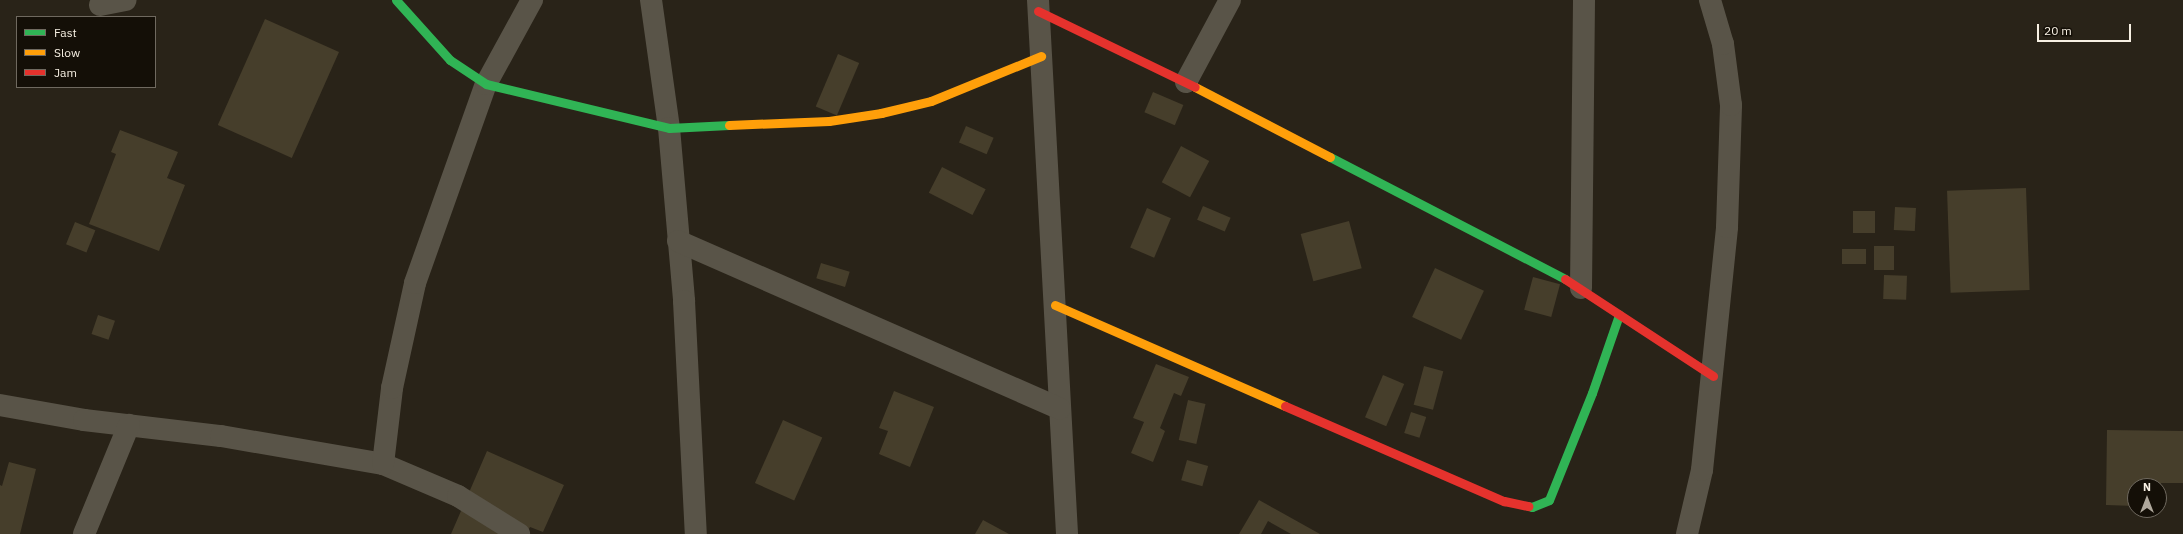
<!DOCTYPE html>
<html>
<head>
<meta charset="utf-8">
<style>
  body { margin:0 }
  #map { position:relative; width:2183px; height:534px; overflow:hidden; background:#292318; font-family:"IBM Plex Sans",sans-serif }
  div>[style] { position:absolute }
  [style*='--x'] { left:calc(var(--x)*1px); top:calc(var(--y)*1px); width:calc(var(--w)*1px); rotate:calc(var(--a)*1deg) }
  .building>* { inset:0; background:#463e2b; transform-origin:0 0 }
  .street>* { height:22px; margin:-11px; padding:0 11px; transform-origin:11px; border-radius:11px; background:#595448 }
  .fast>* { height:9px; margin:-4.5px; padding:0 4.5px; transform-origin:4.5px; border-radius:4.5px; background:#30b455 }
  .slow>* { height:9px; margin:-4.5px; padding:0 4.5px; transform-origin:4.5px; border-radius:4.5px; background:#ff9f0a }
  .jam>* { height:9px; margin:-4.5px; padding:0 4.5px; transform-origin:4.5px; border-radius:4.5px; background:#e5322d }
  span { translate:-50% -50%; white-space:nowrap; text-align:center; line-height:1.15; -webkit-text-stroke:4px #140f07; paint-order:stroke }
  .legend { position:absolute; left:16px; top:16px; width:140px; height:72px; box-sizing:border-box; background:#140f07; border:1px solid #6f695f; margin:0; padding:5px 7px; list-style:none; font-size:12px; color:#f7f0e3 }
  .legend li { display:flex; align-items:center; gap:8px; height:20px }
  .legend b { width:20px; border:1px solid #6f695f }
  .north { position:absolute; left:2127px; top:478px; width:40px; height:40px; box-sizing:border-box; background:#140f07; border:1px solid #6f695f; border-radius:50%; rotate:0deg; font-size:11px; font-weight:700; line-height:16px; text-align:center; color:#f7f0e3 }
  .north::after { content:''; display:block; margin:auto; width:14px; height:18px; background:#afa89c; clip-path:polygon(50% 0,100% 100%,50% 72%,0 100%) }
  .scale { position:absolute; left:2037px; top:24px; width:94px; height:18px; box-sizing:border-box; border:2px solid #f7f0e3; border-top:0; padding-left:5px; font-size:12px; line-height:14px; white-space:nowrap; color:#f7f0e3; -webkit-text-stroke:3px #140f07; paint-order:stroke }
</style>
</head>
<body>
<div id="map">
  <div class="building">
    <i style="left:265px;top:19px;width:81px;height:116px;rotate:24deg"></i>
    <i style="left:838px;top:54px;width:23px;height:57px;rotate:23deg"></i>
    <i style="left:1153px;top:92px;width:33px;height:22px;rotate:23deg"></i>
    <i style="left:966px;top:126px;width:30px;height:18px;rotate:23deg"></i>
    <i style="clip-path:polygon(120px 130px,178px 152px,167px 178px,185px 185px,159px 251px,89px 224px,116px 154px,111px 152px)"></i>
    <i style="left:1181px;top:146px;width:32px;height:41px;rotate:28deg"></i>
    <i style="left:942px;top:167px;width:49px;height:29px;rotate:27deg"></i>
    <i style="left:2026px;top:188px;width:102px;height:79px;rotate:88deg"></i>
    <i style="left:1203px;top:206px;width:30px;height:15px;rotate:23deg"></i>
    <i style="left:1895px;top:207px;width:21px;height:23px;rotate:3deg"></i>
    <i style="left:1147px;top:208px;width:26px;height:43px;rotate:23deg"></i>
    <i style="left:1853px;top:211px;width:22px;height:22px"></i>
    <i style="left:1349px;top:221px;width:49px;height:50px;rotate:75deg"></i>
    <i style="left:75px;top:222px;width:22px;height:24px;rotate:22deg"></i>
    <i style="left:1874px;top:246px;width:20px;height:24px"></i>
    <i style="left:1842px;top:249px;width:24px;height:15px"></i>
    <i style="left:821px;top:263px;width:30px;height:16px;rotate:17deg"></i>
    <i style="left:1435px;top:268px;width:54px;height:54px;rotate:25deg"></i>
    <i style="left:1884px;top:275px;width:23px;height:24px;rotate:2deg"></i>
    <i style="left:1533px;top:277px;width:28px;height:34px;rotate:15deg"></i>
    <i style="left:98px;top:315px;width:18px;height:20px;rotate:19deg"></i>
    <i style="clip-path:polygon(1156px 364px,1189px 377px,1181px 396px,1174px 393px,1160px 428px,1165px 431px,1153px 462px,1131px 453px,1144px 422px,1133px 418px)"></i>
    <i style="left:1424px;top:366px;width:20px;height:40px;rotate:15deg"></i>
    <i style="left:1383px;top:375px;width:23px;height:46px;rotate:23deg"></i>
    <i style="clip-path:polygon(894px 391px,934px 407px,910px 467px,879px 454px,888px 431px,879px 428px)"></i>
    <i style="left:1188px;top:400px;width:18px;height:41px;rotate:13deg"></i>
    <i style="left:1411px;top:412px;width:16px;height:22px;rotate:18deg"></i>
    <i style="left:783px;top:420px;width:43px;height:69px;rotate:24deg"></i>
    <i style="clip-path:polygon(2107px 430px,2183px 431px,2183px 483px,2161px 483px,2161px 506px,2159px 506px,2159px 486px,2135px 486px,2135px 506px,2106px 505px)"></i>
    <i style="clip-path:polygon(487px 451px,564px 485px,543px 532px,530px 527px,526px 534px,451px 534px)"></i>
    <i style="left:1187px;top:460px;width:22px;height:21px;rotate:16deg"></i>
    <i style="clip-path:polygon(9px 462px,36px 469px,20px 534px,0 534px,0 485px,2px 486px)"></i>
    <i style="clip-path:polygon(1259px 500px,1320px 534px,1291px 534px,1268px 521px,1261px 534px,1239px 534px)"></i>
    <i style="clip-path:polygon(983px 520px,1009px 534px,975px 534px)"></i>
  </div>
  <div class="street">
    <i style="--x:651;--y:0;--w:129;--a:82"></i>
    <i style="--x:669;--y:128;--w:174;--a:85"></i>
    <i style="--x:684;--y:301;--w:233;--a:87.1"></i>
    <i style="--x:1038;--y:0;--w:535;--a:86.89"></i>
    <i style="--x:100;--y:5;--w:26;--a:-11"></i>
    <i style="--x:1186;--y:82;--w:93;--a:-61.8"></i>
    <i style="--x:678;--y:241;--w:417;--a:23.7"></i>
    <i style="--x:1581;--y:288;--w:288;--a:-89.4"></i>
    <i style="--x:0;--y:405;--w:85;--a:10.1"></i>
    <i style="--x:84;--y:420;--w:138;--a:6.7"></i>
    <i style="--x:221;--y:436;--w:164;--a:9.8"></i>
    <i style="--x:383;--y:464;--w:82;--a:23.1"></i>
    <i style="--x:458;--y:496;--w:72;--a:31.9"></i>
    <i style="--x:383;--y:464;--w:77;--a:-83.2"></i>
    <i style="--x:392;--y:388;--w:107;--a:-77.6"></i>
    <i style="--x:415;--y:283;--w:211;--a:-70.4"></i>
    <i style="--x:486;--y:84;--w:96;--a:-61.3"></i>
    <i style="--x:84;--y:534;--w:118;--a:-67.6"></i>
    <i style="--x:1687;--y:534;--w:66;--a:-76.8"></i>
    <i style="--x:1702;--y:470;--w:244;--a:-84.1"></i>
    <i style="--x:1727;--y:227;--w:122;--a:-88.1"></i>
    <i style="--x:1731;--y:105;--w:62;--a:-97.5"></i>
    <i style="--x:1723;--y:44;--w:46;--a:-106.5"></i>
  </div>
  <div class="fast">
    <i style="--x:396;--y:0;--w:81;--a:48"></i>
    <i style="--x:450;--y:60;--w:43;--a:33.7"></i>
    <i style="--x:486;--y:84;--w:188;--a:13.5"></i>
    <i style="--x:669;--y:128;--w:60;--a:-2.9"></i>
    <i style="--x:1330;--y:157;--w:265;--a:27.4"></i>
    <i style="--x:1528;--y:506;--w:4;--a:14"></i>
    <i style="--x:1532;--y:507;--w:18;--a:-22"></i>
    <i style="--x:1549;--y:500;--w:115;--a:-68.1"></i>
    <i style="--x:1592;--y:393;--w:83;--a:-70.9"></i>
  </div>
  <div class="slow">
    <i style="--x:1195;--y:87;--w:152;--a:27.4"></i>
    <i style="--x:729;--y:125;--w:100;--a:-2.3"></i>
    <i style="--x:829;--y:121;--w:53;--a:-8.7"></i>
    <i style="--x:881;--y:113;--w:51;--a:-13.5"></i>
    <i style="--x:931;--y:101;--w:119;--a:-22.2"></i>
    <i style="--x:1055;--y:305;--w:251;--a:23.7"></i>
  </div>
  <div class="jam">
    <i style="--x:1038;--y:11;--w:174;--a:25.8"></i>
    <i style="--x:1565;--y:279;--w:177;--a:33.2"></i>
    <i style="--x:1285;--y:406;--w:239;--a:23.5"></i>
    <i style="--x:1504;--y:501;--w:25;--a:12"></i>
  </div>
  <ul class="legend">
  <li><b style="height:5px;background:#30b455"></b>Fast</li>
  <li><b style="height:5px;background:#ff9f0a"></b>Slow</li>
  <li><b style="height:5px;background:#e5322d"></b>Jam</li>
  </ul>
  <div class="north">N</div>
  <div class="scale">20 m</div>
</div>
</body>
</html>
